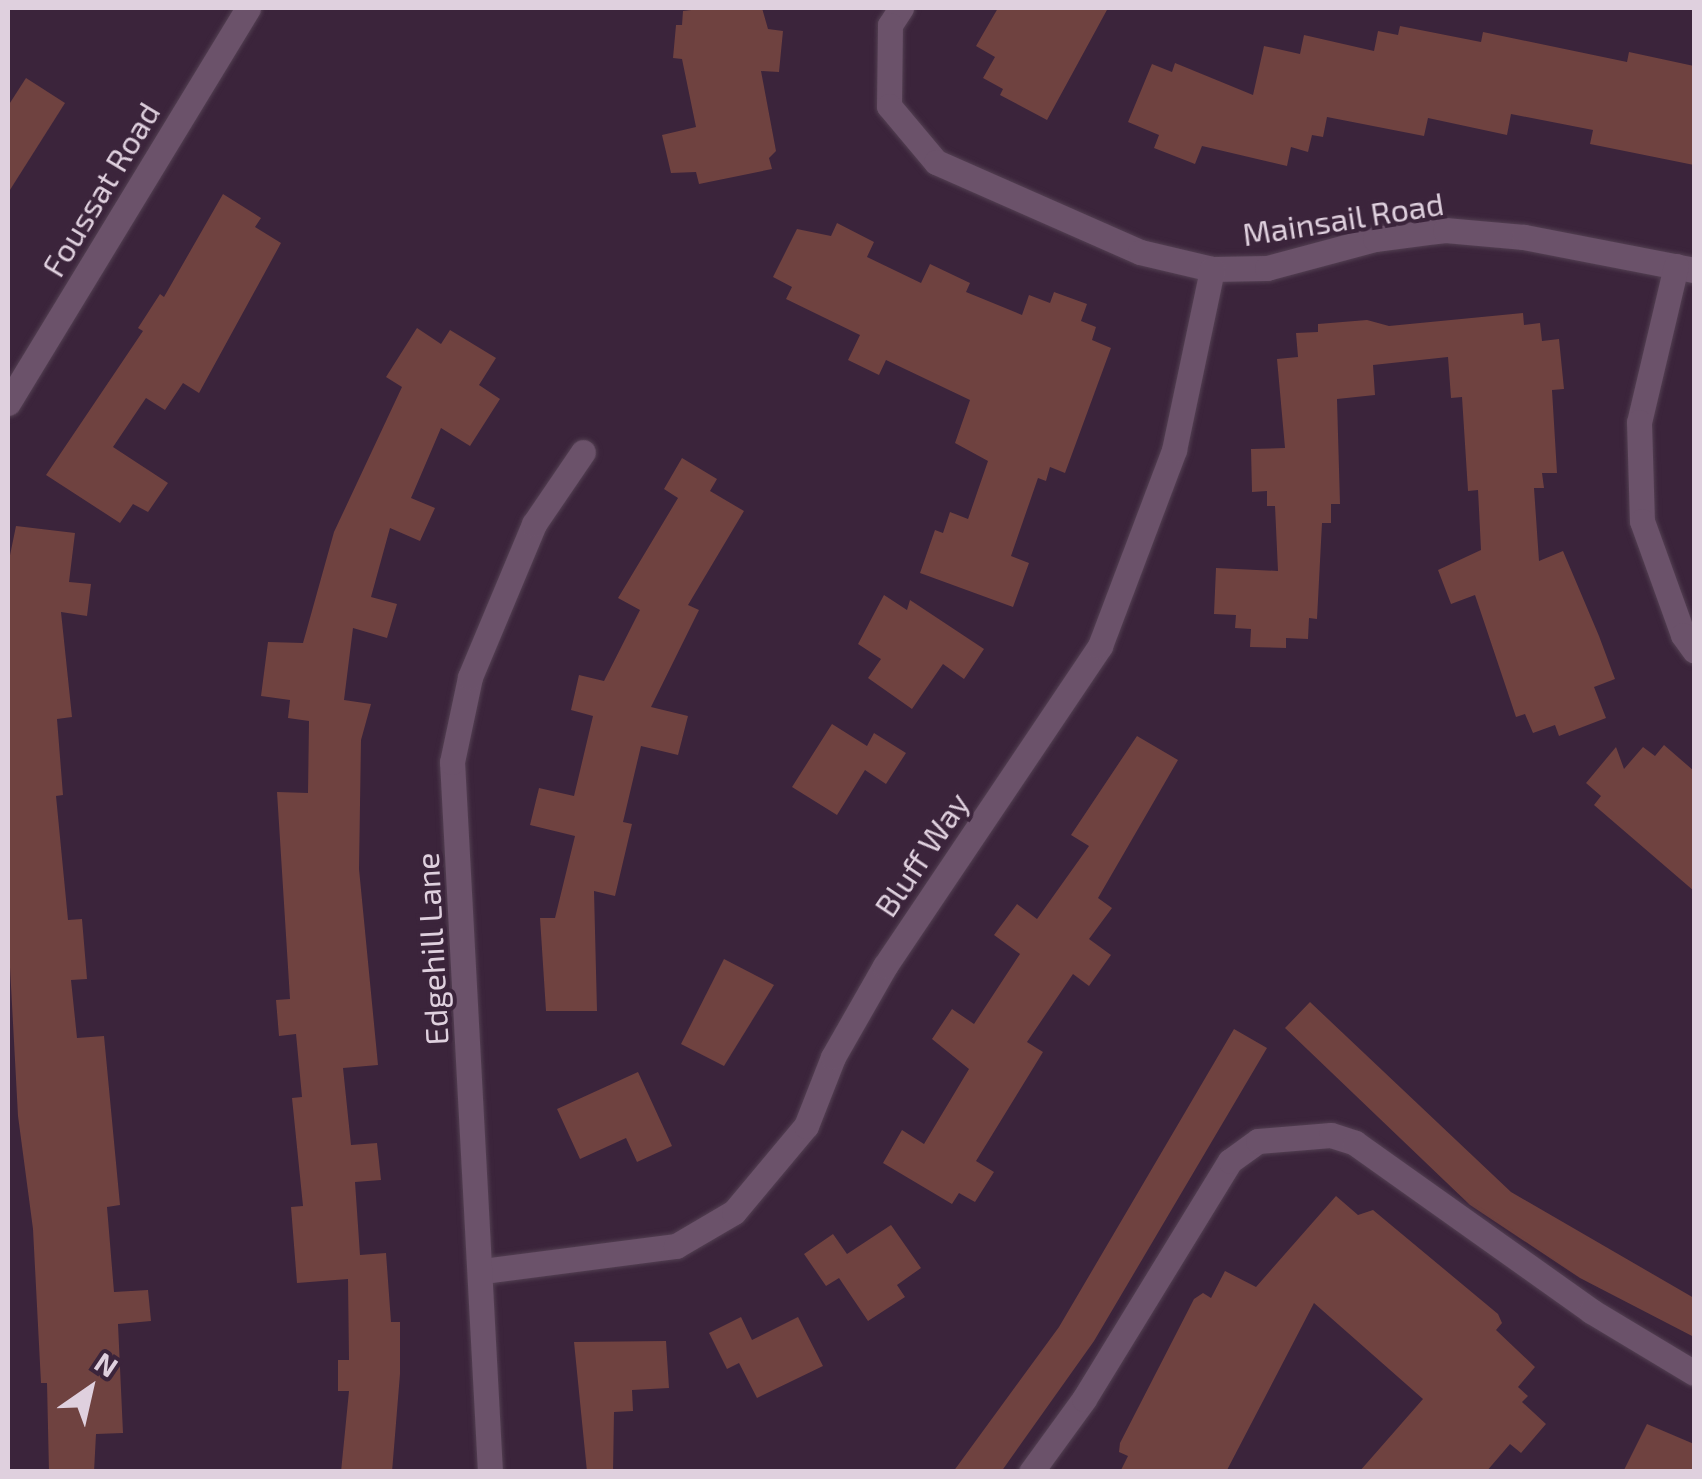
<!DOCTYPE html>
<html>
<head>
<meta charset="utf-8">
<style>
  body { margin:0 }
  #map { position:relative; width:1702px; height:1479px; overflow:hidden; background:#3b243b; font-family:"Exo 2",sans-serif }
  div>[style] { position:absolute }
  [style*='--x'] { left:calc(var(--x)*1px); top:calc(var(--y)*1px); width:calc(var(--w)*1px); rotate:calc(var(--a)*1deg) }
  .building>* { inset:0; background:#6f4240 }
  .roads { filter:drop-shadow(0 0 2px #534052) drop-shadow(0 0 2px #534052) }
  .street>* { height:25px; margin:-12.5px; padding:0 12.5px; transform-origin:12.5px; border-radius:12.5px; background:#6b526a }
  .secondary>* { height:25px; margin:-12.5px; padding:0 12.5px; transform-origin:12.5px; border-radius:12.5px; background:#6b526a }
  span { translate:-50% -50%; white-space:nowrap; text-align:center; line-height:1.15; -webkit-text-stroke:8px #3b243b; paint-order:stroke }
  .street-label { font-size:32px; color:#dfd0de }
  .frame { position:absolute; inset:0; border:10px solid #dfd0de; pointer-events:none }
  .north { position:absolute; left:40px; top:1339px; width:100px; height:100px; -webkit-text-stroke:8px #3b243b; paint-order:stroke; rotate:34deg; font-size:28px; font-weight:700; line-height:40px; text-align:center; color:#dfd0de }
  .north::after { content:''; display:block; margin:auto; width:35px; height:45px; background:#dfd0de; clip-path:polygon(50% 0,100% 100%,50% 72%,0 100%) }
</style>
</head>
<body>
<div id="map">
  <div class="building">
    <i style="clip-path:polygon(708px 8px,762px 8px,768px 29px,783px 31px,779px 72px,761px 71px,776px 151px,769px 158px,772px 169px,699px 184px,696px 172px,671px 173px,662px 135px,696px 127px,682px 59px,673px 58px,676px 25px,682px 25px,683px 11px)"></i>
    <i style="clip-path:polygon(998px 8px,1108px 8px,1047px 120px,1000px 95px,1003px 89px,983px 78px,995px 57px,976px 46px)"></i>
    <i style="clip-path:polygon(1400px 26px,1481px 42px,1483px 32px,1627px 62px,1629px 52px,1694px 66px,1694px 165px,1590px 144px,1593px 130px,1511px 114px,1507px 135px,1428px 118px,1424px 136px,1327px 117px,1323px 137px,1312px 135px,1308px 152px,1291px 147px,1287px 166px,1202px 146px,1195px 164px,1154px 148px,1159px 135px,1128px 122px,1152px 64px,1172px 72px,1175px 63px,1253px 95px,1264px 46px,1300px 54px,1304px 35px,1374px 51px,1378px 31px,1398px 35px)"></i>
    <i style="clip-path:polygon(26px 78px,65px 103px,8px 193px,8px 106px)"></i>
    <i style="clip-path:polygon(223px 194px,261px 218px,255px 227px,281px 243px,199px 393px,183px 383px,165px 410px,146px 398px,113px 447px,168px 483px,148px 512px,133px 504px,120px 523px,46px 475px,143px 331px,138px 328px,160px 294px,164px 297px)"></i>
    <i style="clip-path:polygon(837px 223px,874px 242px,867px 257px,921px 283px,930px 264px,970px 283px,966px 292px,1022px 315px,1029px 295px,1050px 303px,1054px 292px,1087px 304px,1081px 321px,1096px 327px,1092px 340px,1111px 348px,1065px 473px,1050px 467px,1046px 481px,1038px 478px,1011px 556px,1029px 563px,1013px 607px,920px 573px,935px 530px,943px 533px,950px 512px,968px 519px,988px 461px,955px 443px,970px 400px,886px 360px,879px 375px,848px 360px,860px 335px,786px 299px,792px 287px,773px 277px,797px 229px,831px 236px)"></i>
    <i style="clip-path:polygon(1523px 313px,1524px 325px,1540px 323px,1542px 341px,1559px 339px,1564px 389px,1552px 390px,1557px 473px,1542px 473px,1544px 488px,1534px 488px,1539px 561px,1563px 551px,1599px 636px,1615px 679px,1594px 687px,1606px 718px,1559px 736px,1555px 725px,1533px 733px,1525px 714px,1516px 717px,1475px 595px,1451px 604px,1438px 570px,1481px 550px,1478px 490px,1468px 491px,1462px 397px,1451px 398px,1448px 357px,1373px 365px,1375px 395px,1337px 399px,1340px 504px,1331px 504px,1331px 523px,1322px 523px,1317px 619px,1309px 618px,1308px 639px,1286px 638px,1286px 648px,1250px 647px,1251px 629px,1235px 628px,1236px 615px,1214px 614px,1216px 568px,1278px 571px,1275px 506px,1267px 506px,1267px 491px,1252px 492px,1251px 449px,1285px 448px,1277px 359px,1298px 357px,1296px 333px,1318px 332px,1318px 324px,1367px 320px,1389px 326px)"></i>
    <i style="clip-path:polygon(417px 328px,441px 344px,450px 330px,496px 358px,479px 385px,500px 399px,470px 446px,441px 428px,411px 498px,435px 508px,420px 541px,390px 528px,371px 597px,397px 604px,387px 638px,353px 628px,344px 700px,371px 704px,361px 740px,359px 869px,378px 1065px,343px 1068px,351px 1145px,377px 1143px,381px 1180px,355px 1182px,360px 1255px,386px 1253px,391px 1322px,400px 1322px,400px 1374px,392px 1472px,341px 1472px,349px 1391px,338px 1391px,338px 1360px,349px 1360px,348px 1279px,297px 1283px,291px 1207px,303px 1206px,292px 1098px,302px 1097px,296px 1034px,279px 1036px,276px 1000px,290px 999px,277px 792px,308px 793px,309px 721px,288px 718px,290px 700px,261px 696px,268px 642px,303px 643px,334px 532px,402px 387px,386px 377px)"></i>
    <i style="clip-path:polygon(682px 458px,717px 479px,710px 491px,744px 511px,688px 605px,699px 610px,651px 707px,688px 716px,678px 755px,641px 746px,623px 822px,632px 824px,615px 896px,594px 891px,597px 1011px,546px 1011px,540px 918px,555px 918px,575px 836px,530px 825px,539px 788px,574px 796px,593px 716px,571px 710px,579px 675px,604px 681px,640px 610px,618px 598px,678px 498px,664px 489px)"></i>
    <i style="clip-path:polygon(16px 526px,75px 533px,69px 582px,91px 584px,87px 616px,61px 612px,72px 717px,57px 719px,63px 795px,56px 796px,68px 920px,82px 919px,87px 979px,71px 980px,77px 1038px,104px 1036px,120px 1205px,107px 1207px,114px 1292px,148px 1290px,151px 1321px,118px 1324px,123px 1433px,96px 1434px,94px 1472px,49px 1472px,47px 1383px,41px 1383px,33px 1229px,18px 1116px,8px 930px,8px 565px)"></i>
    <i style="clip-path:polygon(884px 595px,907px 610px,910px 600px,984px 649px,964px 679px,943px 664px,912px 709px,868px 678px,881px 659px,858px 644px)"></i>
    <i style="clip-path:polygon(832px 724px,867px 746px,874px 733px,906px 753px,886px 784px,865px 770px,837px 815px,792px 787px)"></i>
    <i style="clip-path:polygon(1137px 736px,1178px 760px,1098px 898px,1112px 908px,1089px 939px,1111px 955px,1089px 986px,1073px 974px,1027px 1042px,1043px 1052px,976px 1161px,994px 1172px,975px 1202px,959px 1193px,952px 1204px,883px 1163px,902px 1130px,924px 1144px,969px 1069px,932px 1039px,952px 1009px,974px 1024px,1020px 954px,994px 935px,1017px 904px,1037px 919px,1089px 846px,1071px 835px)"></i>
    <i style="clip-path:polygon(1664px 745px,1694px 771px,1694px 891px,1594px 805px,1601px 796px,1586px 783px,1616px 747px,1624px 769px,1643px 747px,1655px 756px)"></i>
    <i style="clip-path:polygon(724px 959px,774px 985px,724px 1066px,681px 1044px)"></i>
    <i style="clip-path:polygon(1310px 1002px,1511px 1192px,1694px 1298px,1694px 1337px,1580px 1278px,1470px 1205px,1285px 1028px)"></i>
    <i style="clip-path:polygon(1234px 1029px,1267px 1048px,1094px 1341px,1001px 1472px,953px 1472px,1059px 1327px)"></i>
    <i style="clip-path:polygon(638px 1072px,672px 1146px,637px 1162px,626px 1138px,580px 1159px,557px 1109px)"></i>
    <i style="clip-path:polygon(1336px 1196px,1358px 1215px,1373px 1210px,1498px 1314px,1502px 1323px,1496px 1330px,1535px 1367px,1518px 1387px,1528px 1396px,1522px 1402px,1546px 1424px,1521px 1453px,1510px 1444px,1486px 1472px,1359px 1472px,1423px 1399px,1314px 1303px,1226px 1472px,1120px 1472px,1128px 1456px,1119px 1452px,1120px 1443px,1194px 1299px,1203px 1293px,1211px 1298px,1225px 1271px,1256px 1287px)"></i>
    <i style="clip-path:polygon(891px 1225px,921px 1268px,897px 1285px,905px 1297px,868px 1321px,839px 1278px,826px 1286px,804px 1254px,833px 1234px,847px 1254px)"></i>
    <i style="clip-path:polygon(741px 1317px,752px 1340px,798px 1317px,823px 1366px,757px 1398px,739px 1363px,727px 1369px,709px 1333px)"></i>
    <i style="clip-path:polygon(666px 1341px,669px 1388px,632px 1390px,633px 1411px,614px 1412px,613px 1472px,587px 1472px,574px 1342px)"></i>
    <i style="clip-path:polygon(1647px 1424px,1694px 1444px,1694px 1472px,1623px 1472px)"></i>
  </div>
  <div class="roads">
    <div class="street">
      <i style="--x:901;--y:8;--w:20;--a:123"></i>
      <i style="--x:890;--y:25;--w:81;--a:90.7"></i>
      <i style="--x:889;--y:106;--w:73;--a:50"></i>
      <i style="--x:936;--y:162;--w:223;--a:23.8"></i>
      <i style="--x:1140;--y:252;--w:74;--a:13.3"></i>
      <i style="--x:1212;--y:269;--w:55;--a:-1"></i>
      <i style="--x:1267;--y:268;--w:112;--a:-15"></i>
      <i style="--x:1375;--y:239;--w:71;--a:-7.3"></i>
      <i style="--x:1445;--y:230;--w:79;--a:5.1"></i>
      <i style="--x:1524;--y:237;--w:173;--a:11"></i>
      <i style="--x:1676;--y:266;--w:160;--a:103.3"></i>
      <i style="--x:1639;--y:422;--w:99;--a:88.3"></i>
      <i style="--x:1642;--y:521;--w:121;--a:70.2"></i>
      <i style="--x:1683;--y:635;--w:19;--a:54"></i>
      <i style="--x:483;--y:1271;--w:195;--a:-7.4"></i>
      <i style="--x:676;--y:1246;--w:67;--a:-30.4"></i>
      <i style="--x:734;--y:1212;--w:112;--a:-50.1"></i>
      <i style="--x:806;--y:1126;--w:74;--a:-68.6"></i>
      <i style="--x:833;--y:1057;--w:105;--a:-60.3"></i>
      <i style="--x:885;--y:966;--w:386;--a:-56.1"></i>
      <i style="--x:1100;--y:646;--w:210;--a:-69.3"></i>
      <i style="--x:1174;--y:450;--w:185;--a:-78.1"></i>
      <i style="--x:490;--y:1472;--w:711;--a:-93.06"></i>
      <i style="--x:452;--y:762;--w:87;--a:-78"></i>
      <i style="--x:470;--y:677;--w:166;--a:-67.3"></i>
      <i style="--x:534;--y:524;--w:87;--a:-55.8"></i>
      <i style="--x:1031;--y:1472;--w:90;--a:-54"></i>
      <i style="--x:1084;--y:1399;--w:279;--a:-58.5"></i>
      <i style="--x:1230;--y:1161;--w:34;--a:-36"></i>
      <i style="--x:1258;--y:1141;--w:73;--a:-4.7"></i>
      <i style="--x:1331;--y:1135;--w:25;--a:18"></i>
      <i style="--x:1355;--y:1143;--w:290;--a:35.4"></i>
      <i style="--x:1591;--y:1311;--w:120;--a:31"></i>
    </div>
    <div class="secondary">
      <i style="--x:8;--y:403;--w:462;--a:-58.7"></i>
    </div>
  </div>
  <div class="street-label">
    <span style="left:100px;top:189px;rotate:-59deg">Foussat Road</span>
    <span style="left:1343px;top:218px;rotate:-9deg">Mainsail Road</span>
    <span style="left:921px;top:854px;rotate:-56deg">Bluff Way</span>
    <span style="left:431px;top:949px;rotate:-93deg">Edgehill Lane</span>
  </div>
  <div class="frame"></div>
  <div class="north">N</div>
</div>
</body>
</html>
